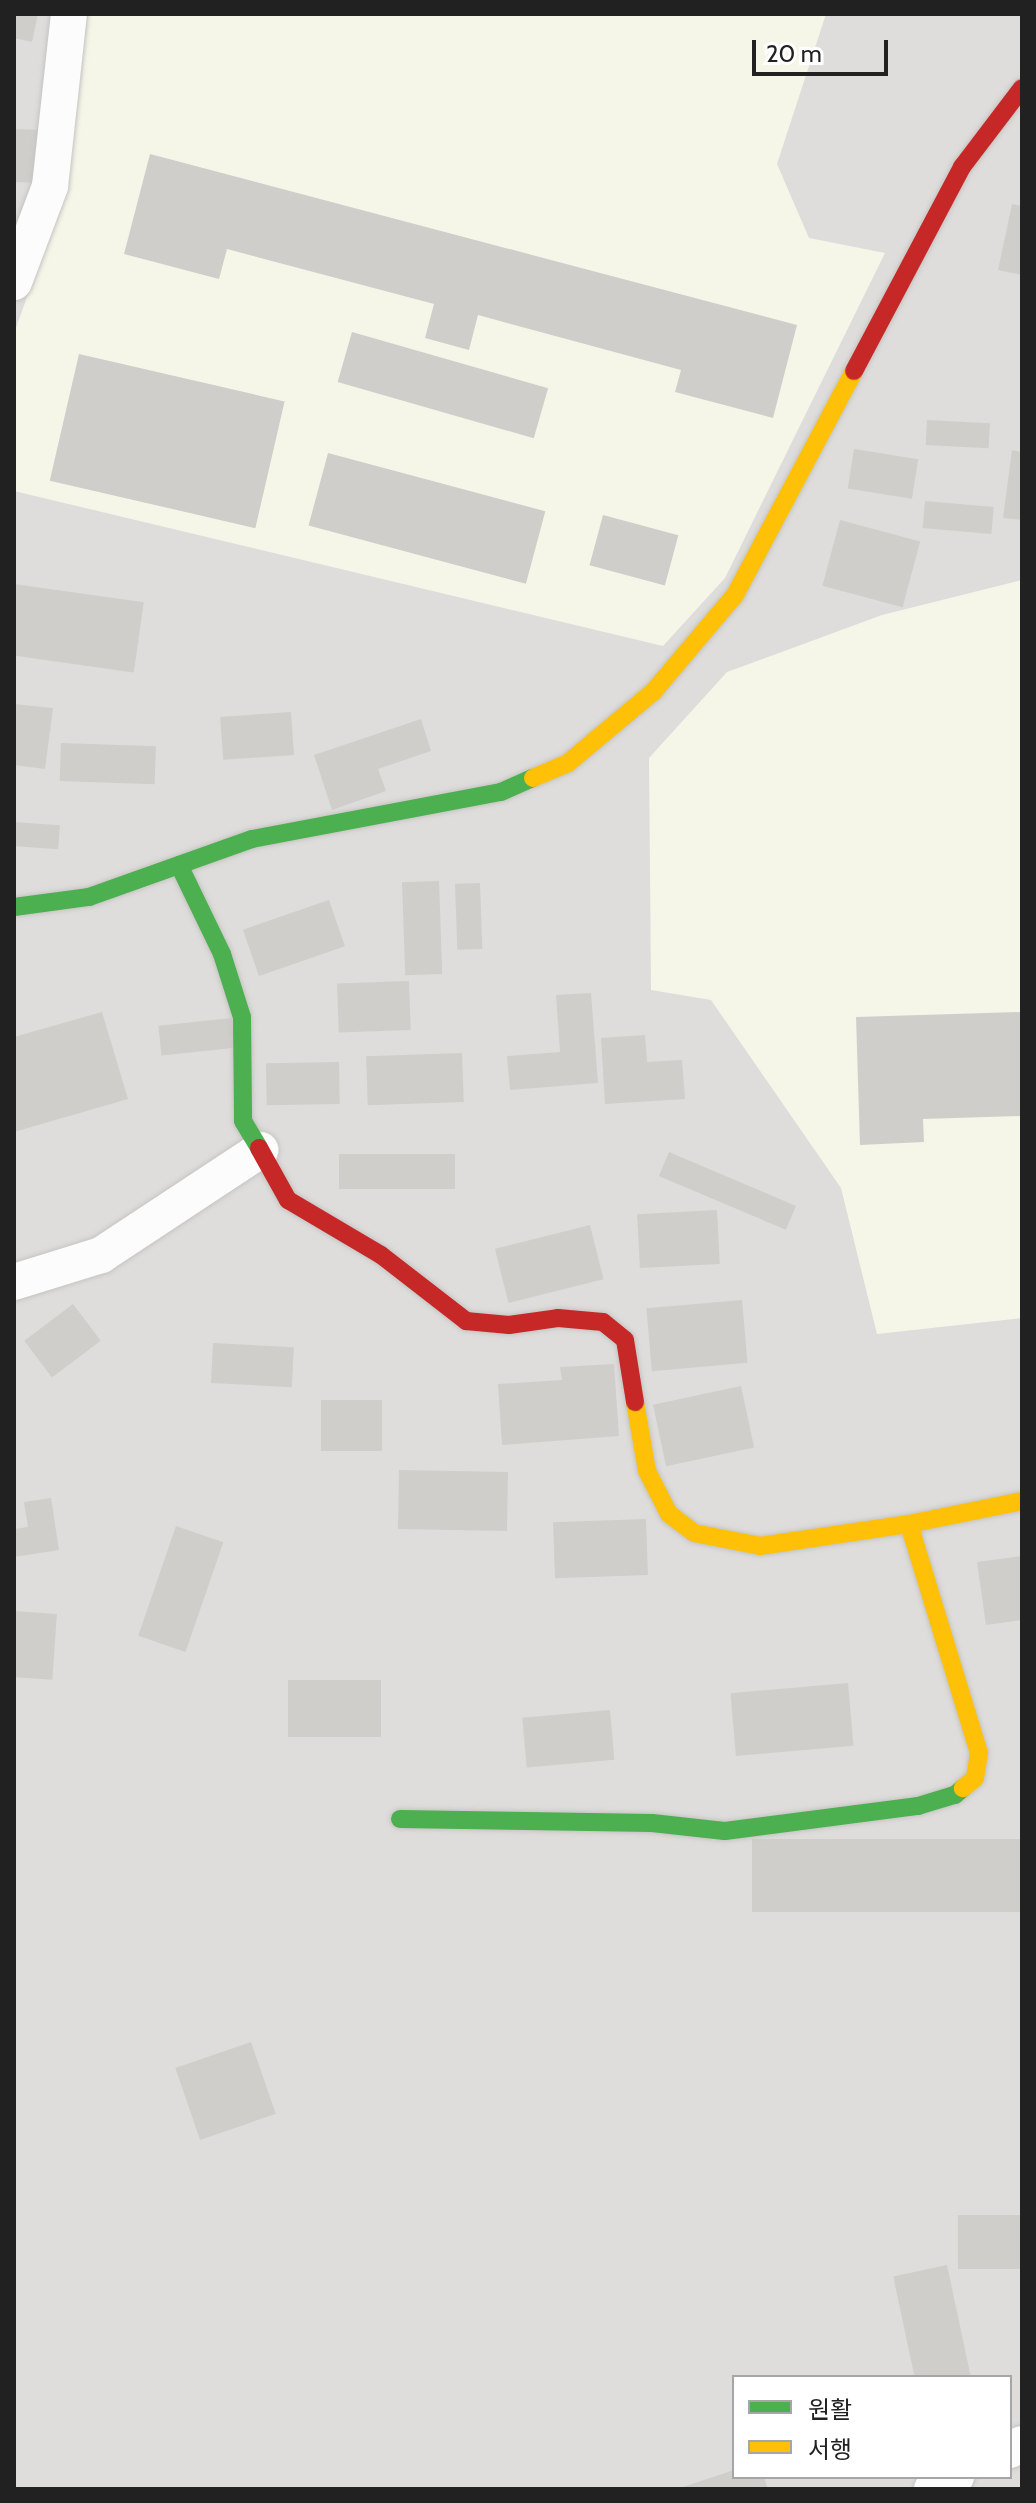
<!DOCTYPE html>
<html>
<head>
<meta charset="utf-8">
<style>
  body { margin:0 }
  #map { position:relative; width:1036px; height:2503px; overflow:hidden; background:#efedea; font-family:Cabin,"Noto Sans KR",sans-serif }
  div>[style] { position:absolute }
  [style*='--x'] { left:calc(var(--x)*1px); top:calc(var(--y)*1px); width:calc(var(--w)*1px); rotate:calc(var(--a)*1deg) }
  .residential>* { inset:0; background:#dedddb }
  .education>* { inset:0; background:#f5f5e8 }
  .building>* { inset:0; background:#cfcecb; transform-origin:0 0 }
  .roads { filter:drop-shadow(0 0 2px #c5c4c2) drop-shadow(0 0 2px #c5c4c2) }
  .street>* { height:36px; margin:-18px; padding:0 18px; transform-origin:18px; border-radius:18px; background:#fdfcfc }
  .fast>* { height:18px; margin:-9px; padding:0 9px; transform-origin:9px; border-radius:9px; background:#4caf50 }
  .slow>* { height:18px; margin:-9px; padding:0 9px; transform-origin:9px; border-radius:9px; background:#ffc107 }
  .jam>* { height:18px; margin:-9px; padding:0 9px; transform-origin:9px; border-radius:9px; background:#c62828 }
  span { translate:-50% -50%; white-space:nowrap; text-align:center; line-height:1.15; -webkit-text-stroke:6px #fff; paint-order:stroke }
  .frame { position:absolute; inset:0; border:16px solid #212121; pointer-events:none }
  .legend { position:absolute; left:732px; top:2375px; width:280px; height:104px; box-sizing:border-box; background:#fff; border:2px solid #a6a6a6; margin:0; padding:10px 14px; list-style:none; font-size:24px; color:#212121 }
  .legend li { display:flex; align-items:center; gap:16px; height:40px }
  .legend b { width:40px; border:2px solid #a6a6a6 }
  .scale { position:absolute; left:752px; top:40px; width:136px; height:36px; box-sizing:border-box; border:4px solid #212121; border-top:0; padding-left:10px; font-size:24px; line-height:28px; white-space:nowrap; color:#212121; -webkit-text-stroke:6px #fff; paint-order:stroke }
</style>
</head>
<body>
<div id="map">
  <div class="residential">
    <i style="clip-path:polygon(evenodd,14px 14px,1022px 14px,1022px 2489px,14px 2489px,14px 14px,734px 2377px,1010px 2377px,1010px 2477px,734px 2477px,734px 2377px)"></i>
  </div>
  <div class="education">
    <i style="clip-path:polygon(88px 14px,826px 14px,777px 164px,809px 238px,885px 253px,725px 578px,663px 646px,14px 491px,14px 333px,66px 190px)"></i>
    <i style="clip-path:polygon(1022px 580px,1022px 1318px,877px 1334px,841px 1188px,711px 1000px,651px 990px,649px 758px,727px 672px,882px 615px)"></i>
  </div>
  <div class="building">
    <i style="clip-path:polygon(14px 14px,38px 14px,32px 42px,14px 38px)"></i>
    <i style="left:14px;top:129px;width:32px;height:53px;rotate:2deg"></i>
    <i style="clip-path:polygon(150px 154px,797px 325px,773px 418px,675px 392px,681px 370px,478px 315px,469px 350px,425px 338px,434px 304px,227px 249px,219px 279px,124px 254px)"></i>
    <i style="clip-path:polygon(1012px 204px,1022px 206px,1022px 275px,998px 270px)"></i>
    <i style="left:352px;top:332px;width:204px;height:52px;rotate:16deg"></i>
    <i style="left:79px;top:354px;width:211px;height:130px;rotate:13deg"></i>
    <i style="left:927px;top:420px;width:63px;height:25px;rotate:3deg"></i>
    <i style="left:854px;top:449px;width:65px;height:40px;rotate:9deg"></i>
    <i style="clip-path:polygon(1012px 450px,1022px 452px,1022px 520px,1003px 518px)"></i>
    <i style="left:328px;top:453px;width:225px;height:75px;rotate:15deg"></i>
    <i style="left:925px;top:501px;width:69px;height:27px;rotate:5deg"></i>
    <i style="left:603px;top:515px;width:78px;height:52px;rotate:15deg"></i>
    <i style="left:840px;top:520px;width:83px;height:68px;rotate:15deg"></i>
    <i style="left:14px;top:584px;width:131px;height:71px;rotate:8deg"></i>
    <i style="clip-path:polygon(14px 704px,53px 708px,45px 769px,14px 765px)"></i>
    <i style="left:291px;top:712px;width:43px;height:71px;rotate:86deg"></i>
    <i style="clip-path:polygon(421px 719px,431px 751px,378px 769px,386px 791px,332px 810px,314px 755px)"></i>
    <i style="left:61px;top:743px;width:95px;height:38px;rotate:2deg"></i>
    <i style="left:14px;top:822px;width:46px;height:24px;rotate:4deg"></i>
    <i style="left:439px;top:881px;width:93px;height:37px;rotate:88deg"></i>
    <i style="left:480px;top:883px;width:66px;height:25px;rotate:88deg"></i>
    <i style="left:329px;top:900px;width:49px;height:91px;rotate:71deg"></i>
    <i style="left:409px;top:981px;width:49px;height:72px;rotate:88deg"></i>
    <i style="clip-path:polygon(591px 993px,598px 1083px,510px 1090px,507px 1056px,560px 1052px,556px 995px)"></i>
    <i style="clip-path:polygon(102px 1012px,128px 1099px,14px 1132px,14px 1037px)"></i>
    <i style="clip-path:polygon(1022px 1012px,1022px 1116px,923px 1119px,924px 1142px,860px 1145px,856px 1017px)"></i>
    <i style="left:232px;top:1018px;width:30px;height:74px;rotate:84deg"></i>
    <i style="clip-path:polygon(645px 1035px,647px 1062px,682px 1060px,685px 1099px,605px 1104px,601px 1038px)"></i>
    <i style="left:462px;top:1053px;width:49px;height:96px;rotate:88deg"></i>
    <i style="left:339px;top:1062px;width:42px;height:73px;rotate:89deg"></i>
    <i style="left:669px;top:1152px;width:138px;height:26px;rotate:23deg"></i>
    <i style="left:339px;top:1154px;width:116px;height:35px"></i>
    <i style="left:717px;top:1210px;width:54px;height:80px;rotate:87deg"></i>
    <i style="left:590px;top:1225px;width:56px;height:98px;rotate:76deg"></i>
    <i style="left:742px;top:1300px;width:63px;height:96px;rotate:85deg"></i>
    <i style="left:73px;top:1304px;width:46px;height:61px;rotate:53deg"></i>
    <i style="left:213px;top:1343px;width:81px;height:40px;rotate:3deg"></i>
    <i style="clip-path:polygon(614px 1364px,619px 1436px,502px 1445px,498px 1384px,562px 1380px,560px 1367px)"></i>
    <i style="left:741px;top:1386px;width:63px;height:90px;rotate:78deg"></i>
    <i style="left:321px;top:1400px;width:61px;height:51px"></i>
    <i style="left:399px;top:1470px;width:109px;height:59px;rotate:1deg"></i>
    <i style="clip-path:polygon(51px 1498px,59px 1550px,14px 1557px,14px 1529px,28px 1527px,24px 1502px)"></i>
    <i style="left:646px;top:1519px;width:56px;height:93px;rotate:88deg"></i>
    <i style="left:176px;top:1526px;width:50px;height:116px;rotate:19deg"></i>
    <i style="clip-path:polygon(1022px 1556px,1022px 1620px,986px 1625px,977px 1562px)"></i>
    <i style="left:14px;top:1611px;width:43px;height:66px;rotate:4deg"></i>
    <i style="left:288px;top:1680px;width:93px;height:57px"></i>
    <i style="left:848px;top:1683px;width:63px;height:118px;rotate:85deg"></i>
    <i style="left:610px;top:1710px;width:50px;height:88px;rotate:85deg"></i>
    <i style="left:1022px;top:1839px;width:73px;height:270px;rotate:90deg"></i>
    <i style="left:251px;top:2042px;width:76px;height:80px;rotate:71deg"></i>
    <i style="left:1022px;top:2215px;width:54px;height:64px;rotate:90deg"></i>
    <i style="left:947px;top:2265px;width:115px;height:55px;rotate:78deg"></i>
    <i style="clip-path:polygon(734px 2470px,734px 2477px,764px 2477px,768px 2489px,677px 2489px)"></i>
  </div>
  <div class="roads">
    <div class="street">
      <i style="--x:14;--y:282;--w:103;--a:-69.4"></i>
      <i style="--x:50;--y:186;--w:173;--a:-83.7"></i>
      <i style="--x:14;--y:1282;--w:91;--a:-17.2"></i>
      <i style="--x:101;--y:1255;--w:191;--a:-33.4"></i>
      <i style="--x:1010;--y:2450;--w:13;--a:-27"></i>
      <i style="--x:932;--y:2489;--w:27;--a:-27"></i>
    </div>
    <div class="fast">
      <i style="--x:179;--y:865;--w:99;--a:64.2"></i>
      <i style="--x:222;--y:954;--w:66;--a:72.4"></i>
      <i style="--x:242;--y:1017;--w:104;--a:89.4"></i>
      <i style="--x:243;--y:1121;--w:31;--a:59"></i>
      <i style="--x:14;--y:907;--w:76;--a:-7.6"></i>
      <i style="--x:89;--y:897;--w:173;--a:-19.6"></i>
      <i style="--x:252;--y:839;--w:253;--a:-10.7"></i>
      <i style="--x:501;--y:792;--w:35;--a:-24"></i>
      <i style="--x:400;--y:1819;--w:252;--a:0.9"></i>
      <i style="--x:652;--y:1823;--w:73;--a:6.3"></i>
      <i style="--x:725;--y:1831;--w:195;--a:-7.4"></i>
      <i style="--x:918;--y:1806;--w:39;--a:-17"></i>
      <i style="--x:955;--y:1795;--w:11;--a:-41"></i>
    </div>
    <div class="slow">
      <i style="--x:533;--y:778;--w:38;--a:-23"></i>
      <i style="--x:568;--y:763;--w:111;--a:-39.9"></i>
      <i style="--x:653;--y:692;--w:127;--a:-49.8"></i>
      <i style="--x:735;--y:595;--w:254;--a:-62"></i>
      <i style="--x:635;--y:1402;--w:70;--a:80.1"></i>
      <i style="--x:647;--y:1471;--w:48;--a:62.9"></i>
      <i style="--x:669;--y:1514;--w:31;--a:37"></i>
      <i style="--x:694;--y:1533;--w:67;--a:11.1"></i>
      <i style="--x:760;--y:1546;--w:151;--a:-8.4"></i>
      <i style="--x:909;--y:1524;--w:115;--a:-11.5"></i>
      <i style="--x:909;--y:1524;--w:239;--a:73"></i>
      <i style="--x:979;--y:1753;--w:25;--a:99"></i>
      <i style="--x:975;--y:1778;--w:16;--a:140"></i>
    </div>
    <div class="jam">
      <i style="--x:854;--y:371;--w:231;--a:-62.1"></i>
      <i style="--x:962;--y:167;--w:99;--a:-52.8"></i>
      <i style="--x:259;--y:1148;--w:60;--a:60.9"></i>
      <i style="--x:288;--y:1200;--w:108;--a:30.6"></i>
      <i style="--x:381;--y:1255;--w:108;--a:37.8"></i>
      <i style="--x:466;--y:1321;--w:43;--a:5.3"></i>
      <i style="--x:509;--y:1325;--w:49;--a:-8.1"></i>
      <i style="--x:558;--y:1318;--w:45;--a:5.1"></i>
      <i style="--x:603;--y:1322;--w:28;--a:39"></i>
      <i style="--x:625;--y:1340;--w:63;--a:80.8"></i>
    </div>
  </div>
  <div class="frame"></div>
  <ul class="legend">
  <li><b style="height:10px;background:#4caf50"></b>원활</li>
  <li><b style="height:10px;background:#ffc107"></b>서행</li>
  </ul>
  <div class="scale">20 m</div>
</div>
</body>
</html>
